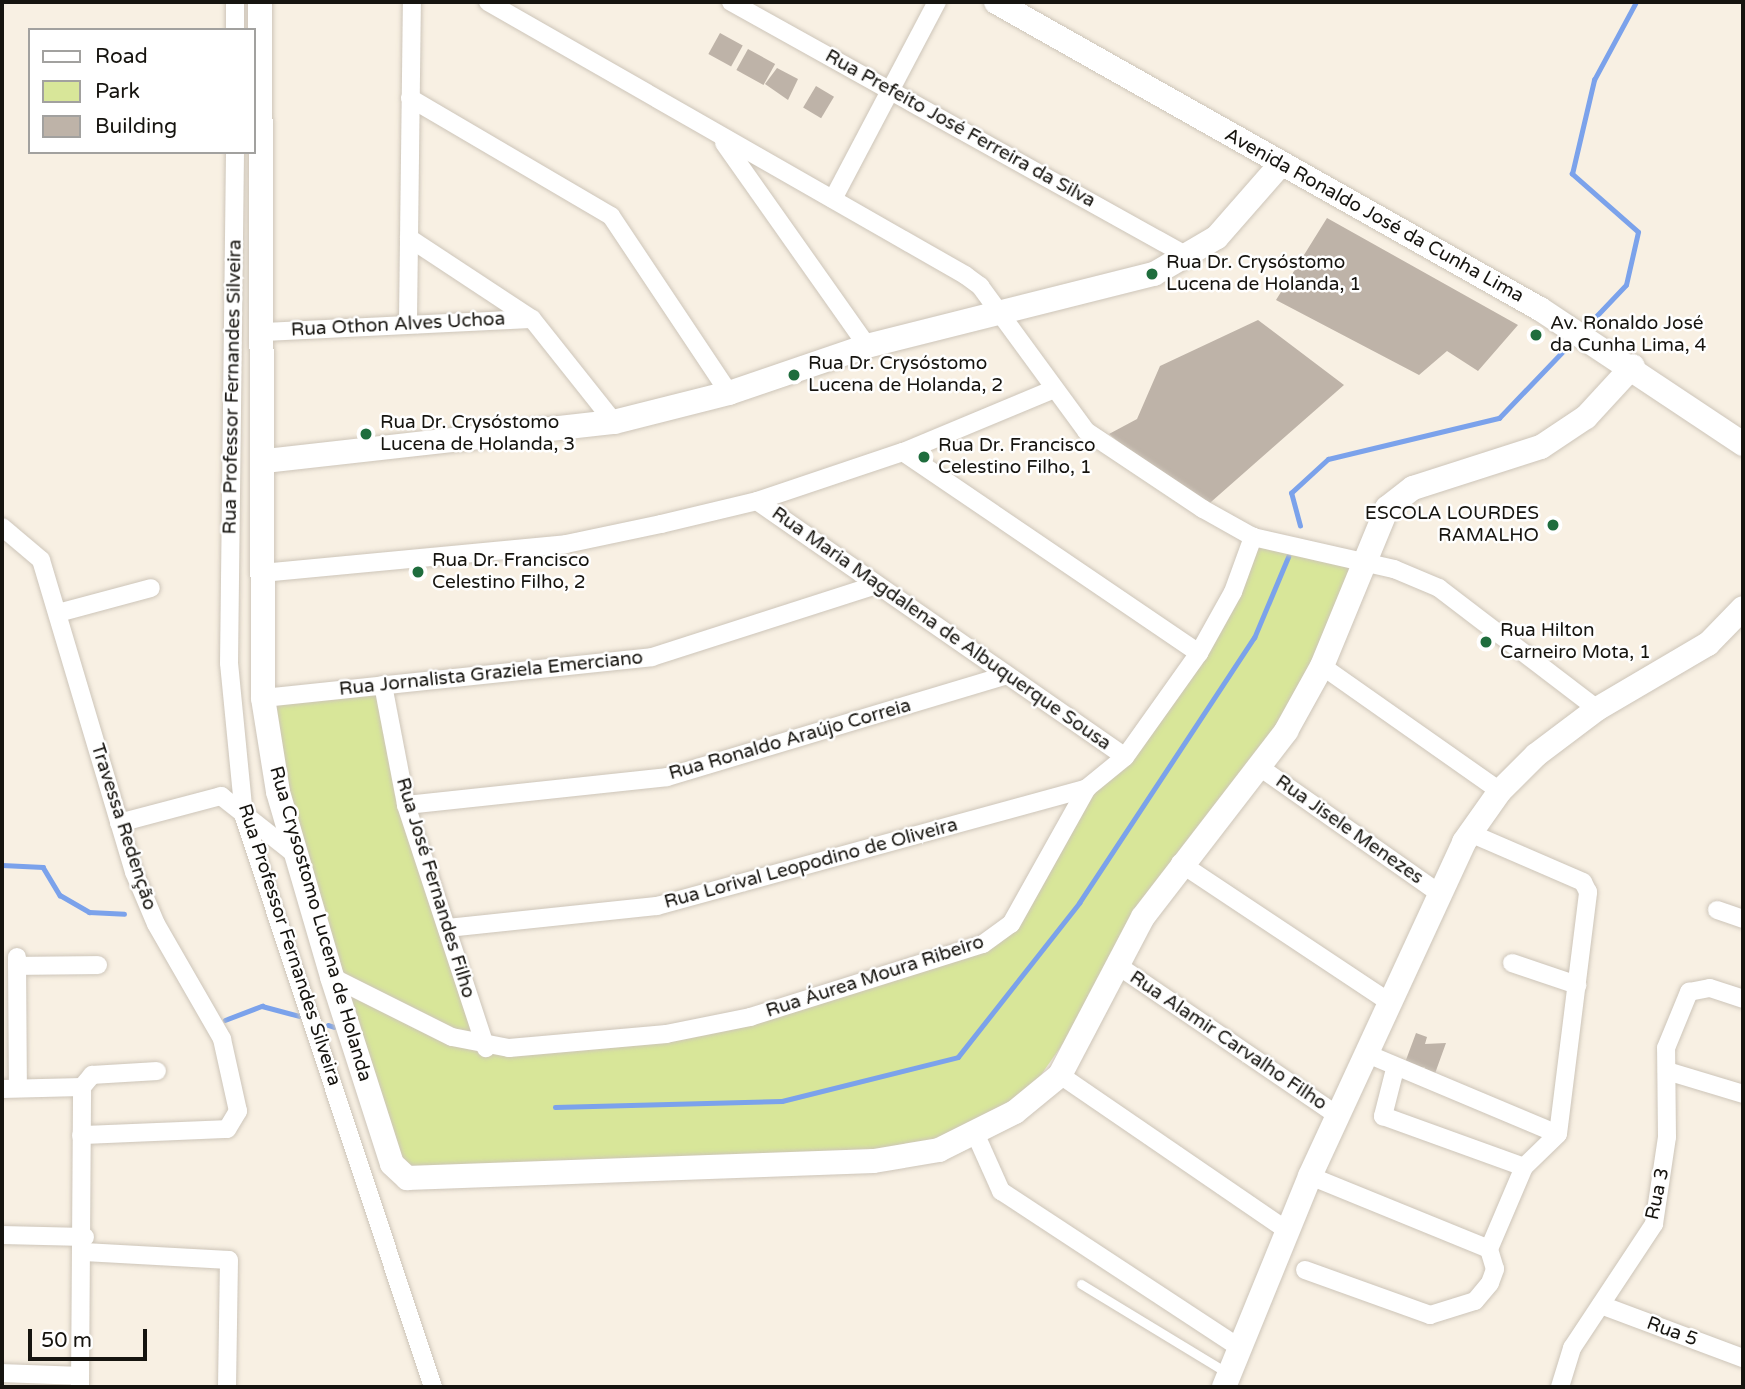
<!DOCTYPE html>
<html>
<head>
<meta charset="utf-8">
<style>
  body { margin:0 }
  #map { position:relative; width:1745px; height:1389px; overflow:hidden; background:#f8f0e3; font-family:"Varela Round",sans-serif }
  div>[style] { position:absolute }
  [style*='--x'] { left:calc(var(--x)*1px); top:calc(var(--y)*1px); width:calc(var(--w)*1px); rotate:calc(var(--a)*1deg) }
  .green>* { inset:0; background:#d8e699 }
  .stream>* { height:4.5px; margin:-2.25px; padding:0 2.25px; transform-origin:2.25px; border-radius:2.25px; background:#7ba2eb }
  .building>* { inset:0; background:#beb3a8; transform-origin:0 0 }
  .roads { filter:drop-shadow(0 0 2px #cdc5b9) drop-shadow(0 0 2px #cdc5b9) }
  .lane>* { height:9px; margin:-4.5px; padding:0 4.5px; transform-origin:4.5px; border-radius:4.5px; background:#fff }
  .street>* { height:18px; margin:-9px; padding:0 9px; transform-origin:9px; border-radius:9px; background:#fff }
  .secondary>* { height:24px; margin:-12px; padding:0 12px; transform-origin:12px; border-radius:12px; background:#fff }
  .dots>* { width:19px; height:19px; translate:-50% -50%; box-sizing:border-box; border:4px solid #fff; border-radius:50% }
  span { translate:-50% -50%; white-space:nowrap; text-align:center; line-height:1.15; -webkit-text-stroke:5px #fff; paint-order:stroke }
  .street-label { font-size:19px; color:#16140f }
  .poi-label { font-size:19px; color:#16140f }
  .left { translate:0 -50%; text-align:left }
  .right { translate:-100% -50%; text-align:right }
  .frame { position:absolute; inset:0; border:4px solid #16140f; pointer-events:none }
  .legend { position:absolute; left:28px; top:28px; width:228px; height:126px; box-sizing:border-box; background:#fff; border:2px solid #a2a19f; margin:0; padding:9px 12px; list-style:none; font-size:21px; color:#16140f }
  .legend li { display:flex; align-items:center; gap:14px; height:35px }
  .legend b { width:35px; border:2px solid #a2a19f }
  .scale { position:absolute; left:28px; top:1329px; width:119px; height:32px; box-sizing:border-box; border:4px solid #16140f; border-top:0; padding-left:9px; font-size:21px; line-height:24px; white-space:nowrap; color:#16140f; -webkit-text-stroke:5px #fff; paint-order:stroke }
</style>
</head>
<body>
<div id="map">
  <div class="green">
    <i style="clip-path:polygon(1253px 537px,1365px 562px,1258px 766px,1015px 1112px,890px 1159px,398px 1172px,263px 698px,383px 685px,406px 805px,485px 1043px,666px 1034px,983px 944px,1011px 924px,1087px 788px,1199px 653px)"></i>
  </div>
  <div class="stream">
    <i style="--x:1585;--y:328;--w:59;--a:-46.4"></i>
    <i style="--x:1626;--y:285;--w:54;--a:-77.2"></i>
    <i style="--x:1638;--y:232;--w:88;--a:-138.7"></i>
    <i style="--x:1572;--y:174;--w:97;--a:-76.8"></i>
    <i style="--x:1594;--y:80;--w:89;--a:-61.7"></i>
    <i style="--x:1300;--y:526;--w:34;--a:-105"></i>
    <i style="--x:1291;--y:493;--w:50;--a:-42.6"></i>
    <i style="--x:1328;--y:459;--w:176;--a:-13.5"></i>
    <i style="--x:1499;--y:418;--w:105;--a:-46.2"></i>
    <i style="--x:2;--y:865;--w:41;--a:2.8"></i>
    <i style="--x:43;--y:867;--w:33;--a:59"></i>
    <i style="--x:60;--y:895;--w:34;--a:30"></i>
    <i style="--x:89;--y:912;--w:35;--a:3"></i>
    <i style="--x:225;--y:1020;--w:40;--a:-21"></i>
    <i style="--x:262;--y:1006;--w:38;--a:15"></i>
    <i style="--x:328;--y:1025;--w:6;--a:18"></i>
    <i style="--x:555;--y:1107;--w:227;--a:-1.5"></i>
    <i style="--x:782;--y:1101;--w:181;--a:-14"></i>
    <i style="--x:958;--y:1057;--w:196;--a:-51.8"></i>
    <i style="--x:1079;--y:903;--w:318;--a:-56.6"></i>
    <i style="--x:1254;--y:638;--w:88;--a:-67.2"></i>
  </div>
  <div class="building">
    <i style="left:720px;top:33px;width:26px;height:24px;rotate:29deg"></i>
    <i style="left:748px;top:49px;width:31px;height:24px;rotate:29deg"></i>
    <i style="clip-path:polygon(777px 68px,798px 79px,788px 100px,765px 84px)"></i>
    <i style="left:816px;top:86px;width:21px;height:25px;rotate:31deg"></i>
    <i style="clip-path:polygon(1327px 218px,1518px 325px,1478px 371px,1447px 351px,1419px 375px,1276px 300px)"></i>
    <i style="clip-path:polygon(1258px 320px,1344px 385px,1203px 509px,1109px 434px,1137px 419px,1160px 366px)"></i>
    <i style="clip-path:polygon(1416px 1033px,1427px 1037px,1425px 1044px,1446px 1043px,1433px 1079px,1422px 1075px,1425px 1067px,1403px 1068px)"></i>
  </div>
  <div class="roads">
    <div class="lane">
      <i style="--x:1081;--y:1284;--w:173;--a:31.3"></i>
    </div>
    <div class="street">
      <i style="--x:235;--y:2;--w:28;--a:90"></i>
      <i style="--x:488;--y:2;--w:550;--a:29.78"></i>
      <i style="--x:965;--y:275;--w:19;--a:36"></i>
      <i style="--x:980;--y:286;--w:180;--a:53.8"></i>
      <i style="--x:1086;--y:431;--w:141;--a:33.7"></i>
      <i style="--x:1203;--y:509;--w:57;--a:29.2"></i>
      <i style="--x:1253;--y:537;--w:145;--a:12.8"></i>
      <i style="--x:1394;--y:569;--w:49;--a:22.9"></i>
      <i style="--x:1439;--y:588;--w:199;--a:37.4"></i>
      <i style="--x:731;--y:2;--w:524;--a:29.11"></i>
      <i style="--x:410;--y:98;--w:233;--a:30.4"></i>
      <i style="--x:611;--y:216;--w:213;--a:56.3"></i>
      <i style="--x:724;--y:143;--w:248;--a:54.8"></i>
      <i style="--x:235;--y:152;--w:511;--a:90.67"></i>
      <i style="--x:229;--y:663;--w:155;--a:84.4"></i>
      <i style="--x:244;--y:817;--w:601;--a:71.66"></i>
      <i style="--x:833;--y:199;--w:223;--a:-62.2"></i>
      <i style="--x:409;--y:238;--w:147;--a:33.4"></i>
      <i style="--x:532;--y:319;--w:132;--a:51.5"></i>
      <i style="--x:408;--y:321;--w:319;--a:-89.3"></i>
      <i style="--x:263;--y:332;--w:269;--a:-2.8"></i>
      <i style="--x:903;--y:452;--w:358;--a:34.2"></i>
      <i style="--x:757;--y:501;--w:448;--a:34.8"></i>
      <i style="--x:2;--y:527;--w:51;--a:40.2"></i>
      <i style="--x:41;--y:560;--w:326;--a:73.4"></i>
      <i style="--x:134;--y:872;--w:56;--a:67.1"></i>
      <i style="--x:156;--y:924;--w:133;--a:60.1"></i>
      <i style="--x:222;--y:1039;--w:74;--a:77.5"></i>
      <i style="--x:238;--y:1111;--w:21;--a:121"></i>
      <i style="--x:227;--y:1129;--w:146;--a:177.6"></i>
      <i style="--x:262;--y:573;--w:305;--a:-5.4"></i>
      <i style="--x:566;--y:544;--w:97;--a:-11.9"></i>
      <i style="--x:661;--y:524;--w:99;--a:-13.5"></i>
      <i style="--x:757;--y:501;--w:154;--a:-18.6"></i>
      <i style="--x:903;--y:452;--w:161;--a:-22.6"></i>
      <i style="--x:58;--y:613;--w:96;--a:-15"></i>
      <i style="--x:1322;--y:666;--w:218;--a:35.1"></i>
      <i style="--x:383;--y:685;--w:122;--a:79.1"></i>
      <i style="--x:406;--y:805;--w:256;--a:71.8"></i>
      <i style="--x:263;--y:698;--w:391;--a:-6"></i>
      <i style="--x:652;--y:657;--w:235;--a:-17.8"></i>
      <i style="--x:1258;--y:766;--w:223;--a:35.1"></i>
      <i style="--x:406;--y:805;--w:262;--a:-6.1"></i>
      <i style="--x:667;--y:777;--w:352;--a:-16.7"></i>
      <i style="--x:119;--y:823;--w:106;--a:-14.8"></i>
      <i style="--x:221;--y:796;--w:95;--a:38.2"></i>
      <i style="--x:1180;--y:863;--w:251;--a:33.6"></i>
      <i style="--x:1717;--y:910;--w:28;--a:19"></i>
      <i style="--x:447;--y:928;--w:211;--a:-6"></i>
      <i style="--x:657;--y:906;--w:446;--a:-15.3"></i>
      <i style="--x:17;--y:957;--w:131;--a:89.6"></i>
      <i style="--x:1512;--y:963;--w:69;--a:18.7"></i>
      <i style="--x:17;--y:966;--w:81;--a:-0.7"></i>
      <i style="--x:1120;--y:967;--w:263;--a:34.3"></i>
      <i style="--x:332;--y:977;--w:134;--a:26.6"></i>
      <i style="--x:452;--y:1037;--w:58;--a:10.9"></i>
      <i style="--x:509;--y:1048;--w:158;--a:-5.1"></i>
      <i style="--x:666;--y:1034;--w:86;--a:-11.4"></i>
      <i style="--x:750;--y:1017;--w:244;--a:-17.4"></i>
      <i style="--x:983;--y:944;--w:34;--a:-36"></i>
      <i style="--x:1011;--y:924;--w:156;--a:-60.8"></i>
      <i style="--x:1087;--y:788;--w:49;--a:-39.2"></i>
      <i style="--x:1125;--y:757;--w:128;--a:-54.6"></i>
      <i style="--x:1199;--y:653;--w:70;--a:-60.9"></i>
      <i style="--x:1233;--y:592;--w:59;--a:-70"></i>
      <i style="--x:1365;--y:1053;--w:209;--a:22.8"></i>
      <i style="--x:1395;--y:1069;--w:49;--a:104.3"></i>
      <i style="--x:1383;--y:1116;--w:150;--a:19.9"></i>
      <i style="--x:1667;--y:1071;--w:79;--a:16.8"></i>
      <i style="--x:1060;--y:1075;--w:274;--a:34.4"></i>
      <i style="--x:2;--y:1089;--w:80;--a:-1.4"></i>
      <i style="--x:975;--y:1133;--w:64;--a:65.9"></i>
      <i style="--x:1001;--y:1191;--w:286;--a:33.3"></i>
      <i style="--x:1310;--y:1176;--w:193;--a:22.2"></i>
      <i style="--x:2;--y:1235;--w:83;--a:1.4"></i>
      <i style="--x:84;--y:1252;--w:145;--a:3.2"></i>
      <i style="--x:229;--y:1260;--w:127;--a:90.9"></i>
      <i style="--x:1305;--y:1270;--w:133;--a:19.8"></i>
      <i style="--x:1430;--y:1315;--w:47;--a:-17.3"></i>
      <i style="--x:1475;--y:1301;--w:23;--a:-50"></i>
      <i style="--x:1490;--y:1283;--w:15;--a:-70"></i>
      <i style="--x:1495;--y:1269;--w:21;--a:-107"></i>
      <i style="--x:1489;--y:1249;--w:89;--a:-66.9"></i>
      <i style="--x:1524;--y:1167;--w:47;--a:-44.1"></i>
      <i style="--x:1558;--y:1134;--w:244;--a:-82.9"></i>
      <i style="--x:1588;--y:892;--w:11;--a:-117"></i>
      <i style="--x:1583;--y:882;--w:123;--a:-156.6"></i>
      <i style="--x:1601;--y:1305;--w:152;--a:20.5"></i>
      <i style="--x:2;--y:1373;--w:78;--a:2.2"></i>
      <i style="--x:80;--y:1387;--w:300;--a:-89.6"></i>
      <i style="--x:82;--y:1087;--w:16;--a:-50"></i>
      <i style="--x:92;--y:1075;--w:65;--a:-3.5"></i>
      <i style="--x:1560;--y:1387;--w:41;--a:-72.9"></i>
      <i style="--x:1572;--y:1348;--w:149;--a:-56.5"></i>
      <i style="--x:1654;--y:1224;--w:88;--a:-81.5"></i>
      <i style="--x:1667;--y:1137;--w:89;--a:-90.6"></i>
      <i style="--x:1666;--y:1048;--w:61;--a:-67.7"></i>
      <i style="--x:1689;--y:992;--w:21;--a:-11"></i>
      <i style="--x:1710;--y:988;--w:35;--a:18"></i>
    </div>
    <div class="secondary">
      <i style="--x:260;--y:2;--w:696;--a:89.75"></i>
      <i style="--x:263;--y:698;--w:95;--a:80.9"></i>
      <i style="--x:278;--y:792;--w:193;--a:73.7"></i>
      <i style="--x:332;--y:977;--w:196;--a:72.2"></i>
      <i style="--x:392;--y:1164;--w:21;--a:43"></i>
      <i style="--x:407;--y:1178;--w:467;--a:-2.1"></i>
      <i style="--x:874;--y:1161;--w:66;--a:-9.6"></i>
      <i style="--x:939;--y:1150;--w:85;--a:-26.6"></i>
      <i style="--x:1015;--y:1112;--w:58;--a:-39.4"></i>
      <i style="--x:1060;--y:1075;--w:178;--a:-62.3"></i>
      <i style="--x:1143;--y:917;--w:235;--a:-52.4"></i>
      <i style="--x:1286;--y:731;--w:74;--a:-61"></i>
      <i style="--x:1322;--y:666;--w:171;--a:-67.6"></i>
      <i style="--x:1387;--y:508;--w:33;--a:-38"></i>
      <i style="--x:1413;--y:488;--w:134;--a:-17.8"></i>
      <i style="--x:1541;--y:447;--w:54;--a:-33.7"></i>
      <i style="--x:1586;--y:417;--w:69;--a:-47.3"></i>
      <i style="--x:996;--y:2;--w:625;--a:29.44"></i>
      <i style="--x:1540;--y:309;--w:244;--a:33.6"></i>
      <i style="--x:265;--y:461;--w:351;--a:-6.4"></i>
      <i style="--x:614;--y:422;--w:119;--a:-14.2"></i>
      <i style="--x:729;--y:393;--w:146;--a:-18.8"></i>
      <i style="--x:867;--y:346;--w:296;--a:-14.1"></i>
      <i style="--x:1154;--y:274;--w:73;--a:-30.4"></i>
      <i style="--x:1217;--y:237;--w:97;--a:-48.8"></i>
      <i style="--x:1224;--y:1387;--w:228;--a:-67.8"></i>
      <i style="--x:1310;--y:1176;--w:368;--a:-65.2"></i>
      <i style="--x:1464;--y:842;--w:62;--a:-54.8"></i>
      <i style="--x:1500;--y:791;--w:51;--a:-45"></i>
      <i style="--x:1536;--y:755;--w:76;--a:-37"></i>
      <i style="--x:1597;--y:709;--w:129;--a:-30.4"></i>
      <i style="--x:1708;--y:644;--w:50;--a:-45.8"></i>
    </div>
  </div>
  <div class="dots">
    <i style="left:1152px;top:274px;background:#1f6d3d"></i>
    <i style="left:1536px;top:335px;background:#1f6d3d"></i>
    <i style="left:794px;top:375px;background:#1f6d3d"></i>
    <i style="left:366px;top:434px;background:#1f6d3d"></i>
    <i style="left:924px;top:457px;background:#1f6d3d"></i>
    <i style="left:1553px;top:525px;background:#1f6d3d"></i>
    <i style="left:418px;top:572px;background:#1f6d3d"></i>
    <i style="left:1486px;top:642px;background:#1f6d3d"></i>
  </div>
  <div class="street-label">
    <span style="left:960px;top:129px;rotate:29deg">Rua Prefeito José Ferreira da Silva</span>
    <span style="left:1374px;top:216px;rotate:29deg">Avenida Ronaldo José da Cunha Lima</span>
    <span style="left:398px;top:325px;rotate:-3deg">Rua Othon Alves Uchoa</span>
    <span style="left:233px;top:387px;rotate:-89deg">Rua Professor Fernandes Silveira</span>
    <span style="left:941px;top:629px;rotate:35deg">Rua Maria Magdalena de Albuquerque Sousa</span>
    <span style="left:491px;top:674px;rotate:-6deg">Rua Jornalista Graziela Emerciano</span>
    <span style="left:790px;top:740px;rotate:-16deg">Rua Ronaldo Araújo Correia</span>
    <span style="left:123px;top:827px;rotate:72deg">Travessa Redenção</span>
    <span style="left:1349px;top:830px;rotate:35deg">Rua Jisele Menezes</span>
    <span style="left:811px;top:864px;rotate:-15deg">Rua Lorival Leopodino de Oliveira</span>
    <span style="left:435px;top:888px;rotate:73deg">Rua José Fernandes Filho</span>
    <span style="left:320px;top:924px;rotate:74deg">Rua Crysostomo Lucena de Holanda</span>
    <span style="left:289px;top:945px;rotate:72deg">Rua Professor Fernandes Silveira</span>
    <span style="left:875px;top:977px;rotate:-18deg">Rua Áurea Moura Ribeiro</span>
    <span style="left:1228px;top:1041px;rotate:34deg">Rua Alamir Carvalho Filho</span>
    <span style="left:1658px;top:1194px;rotate:-78deg">Rua 3</span>
    <span style="left:1672px;top:1332px;rotate:20deg">Rua 5</span>
  </div>
  <div class="poi-label">
    <span class="left" style="left:1166px;top:274px">Rua Dr. Crysóstomo<br>Lucena de Holanda, 1</span>
    <span class="left" style="left:1550px;top:335px">Av. Ronaldo José<br>da Cunha Lima, 4</span>
    <span class="left" style="left:808px;top:375px">Rua Dr. Crysóstomo<br>Lucena de Holanda, 2</span>
    <span class="left" style="left:380px;top:434px">Rua Dr. Crysóstomo<br>Lucena de Holanda, 3</span>
    <span class="left" style="left:938px;top:457px">Rua Dr. Francisco<br>Celestino Filho, 1</span>
    <span class="right" style="left:1539px;top:525px">ESCOLA LOURDES<br>RAMALHO</span>
    <span class="left" style="left:432px;top:572px">Rua Dr. Francisco<br>Celestino Filho, 2</span>
    <span class="left" style="left:1500px;top:642px">Rua Hilton<br>Carneiro Mota, 1</span>
  </div>
  <div class="frame"></div>
  <ul class="legend">
  <li><b style="height:9px;background:#fff"></b>Road</li>
  <li><b style="height:19px;background:#d8e699"></b>Park</li>
  <li><b style="height:19px;background:#beb3a8"></b>Building</li>
  </ul>
  <div class="scale">50 m</div>
</div>
</body>
</html>
